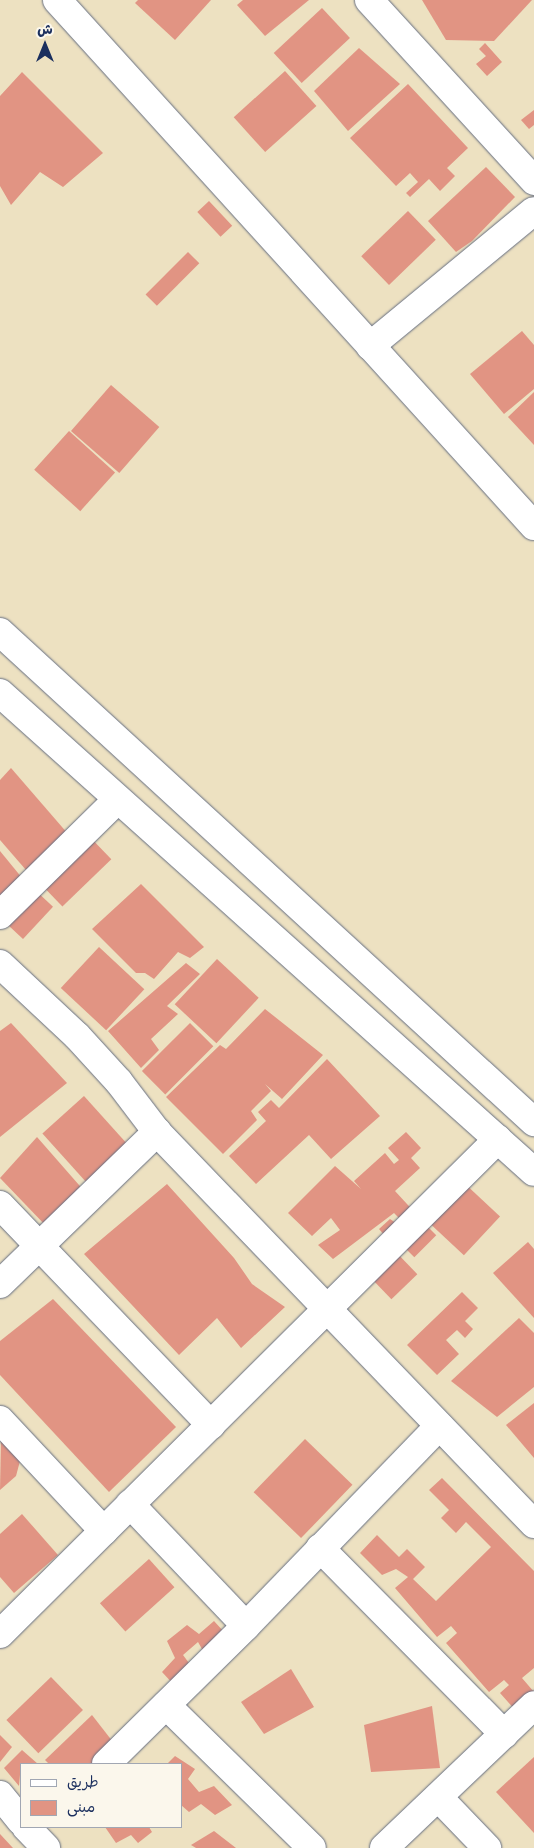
<!DOCTYPE html>
<html>
<head>
<meta charset="utf-8">
<style>
  body { margin:0 }
  #map { position:relative; width:534px; height:1848px; overflow:hidden; background:#ede1c1; font-family:Pangolin,"Playpen Sans Arabic",sans-serif }
  div>[style] { position:absolute }
  [style*='--x'] { left:calc(var(--x)*1px); top:calc(var(--y)*1px); width:calc(var(--w)*1px); rotate:calc(var(--a)*1deg) }
  .building>* { inset:0; background:#e19483; transform-origin:0 0 }
  .roads { filter:drop-shadow(0 0 1px #646d81) drop-shadow(0 0 1px #646d81) }
  .minor>* { height:28px; margin:-14px; padding:0 14px; transform-origin:14px; border-radius:14px; background:#fff }
  .secondary>* { height:28px; margin:-14px; padding:0 14px; transform-origin:14px; border-radius:14px; background:#fff }
  span { translate:-50% -50%; white-space:nowrap; text-align:center; line-height:1.15; -webkit-text-stroke:5px #fbf7ec; paint-order:stroke }
  .legend { position:absolute; left:20px; top:1763px; width:162px; height:65px; box-sizing:border-box; background:#fbf7ec; border:1px solid #a1a7b3; margin:0; padding:6px 9px; list-style:none; font-size:15px; color:#1b2f5e }
  .legend li { display:flex; align-items:center; gap:10px; height:25px }
  .legend b { width:25px; border:1px solid #a1a7b3 }
  .north { position:absolute; left:20px; top:20px; width:50px; height:50px; -webkit-text-stroke:4px #fbf7ec; paint-order:stroke; rotate:0deg; font-size:14px; font-weight:700; line-height:20px; text-align:center; color:#1b2f5e }
  .north::after { content:''; display:block; margin:auto; width:18px; height:22px; background:#1b2f5e; clip-path:polygon(50% 0,100% 100%,50% 72%,0 100%) }
</style>
</head>
<body>
<div id="map">
  <div class="building">
    <i style="clip-path:polygon(138px 0,211px 0,175px 40px,135px 3px)"></i>
    <i style="clip-path:polygon(243px 0,309px 0,265px 36px,237px 5px)"></i>
    <i style="clip-path:polygon(422px 0,532px 0,494px 41px,446px 40px)"></i>
    <i style="left:322px;top:8px;width:41px;height:66px;rotate:47deg"></i>
    <i style="clip-path:polygon(485px 43px,502px 62px,487px 76px,476px 64px,486px 56px,479px 49px)"></i>
    <i style="clip-path:polygon(359px 48px,400px 84px,348px 131px,314px 91px)"></i>
    <i style="left:285px;top:71px;width:47px;height:69px;rotate:48deg"></i>
    <i style="clip-path:polygon(22px 72px,103px 153px,63px 187px,40px 172px,11px 205px,0 186px,0 96px)"></i>
    <i style="clip-path:polygon(408px 84px,468px 148px,447px 168px,455px 176px,440px 191px,429px 179px,410px 197px,406px 193px,418px 182px,410px 173px,396px 186px,350px 138px)"></i>
    <i style="clip-path:polygon(534px 110px,534px 125px,529px 129px,521px 120px)"></i>
    <i style="clip-path:polygon(486px 167px,515px 197px,472px 241px,456px 252px,428px 221px)"></i>
    <i style="left:209px;top:201px;width:34px;height:16px;rotate:47deg"></i>
    <i style="left:408px;top:211px;width:40px;height:65px;rotate:46deg"></i>
    <i style="left:188px;top:252px;width:16px;height:60px;rotate:45deg"></i>
    <i style="clip-path:polygon(522px 331px,534px 345px,534px 389px,504px 414px,470px 374px)"></i>
    <i style="left:111px;top:385px;width:64px;height:61px;rotate:41deg"></i>
    <i style="clip-path:polygon(534px 392px,534px 445px,508px 417px)"></i>
    <i style="left:69px;top:431px;width:62px;height:52px;rotate:42deg"></i>
    <i style="clip-path:polygon(11px 768px,75px 842px,26px 870px,0 840px,0 780px)"></i>
    <i style="left:87px;top:834px;width:35px;height:68px;rotate:46deg"></i>
    <i style="clip-path:polygon(0 851px,27px 884px,0 906px)"></i>
    <i style="clip-path:polygon(141px 884px,204px 947px,190px 958px,178px 952px,154px 979px,145px 973px,136px 973px,92px 929px)"></i>
    <i style="left:34px;top:889px;width:26px;height:44px;rotate:43deg"></i>
    <i style="left:99px;top:947px;width:62px;height:56px;rotate:43deg"></i>
    <i style="left:217px;top:959px;width:57px;height:62px;rotate:43deg"></i>
    <i style="clip-path:polygon(186px 963px,200px 974px,167px 1006px,178px 1014px,151px 1039px,159px 1050px,141px 1068px,108px 1031px)"></i>
    <i style="clip-path:polygon(265px 1009px,323px 1055px,282px 1099px,265px 1084px,271px 1091px,251px 1111px,257px 1120px,223px 1154px,166px 1097px,220px 1045px,226px 1049px)"></i>
    <i style="clip-path:polygon(11px 1023px,67px 1083px,0 1137px,0 1031px)"></i>
    <i style="left:190px;top:1023px;width:33px;height:68px;rotate:45deg"></i>
    <i style="clip-path:polygon(327px 1059px,380px 1116px,331px 1159px,309px 1135px,256px 1184px,229px 1156px,266px 1121px,258px 1112px,271px 1100px,279px 1108px)"></i>
    <i style="left:84px;top:1096px;width:71px;height:56px;rotate:48deg"></i>
    <i style="clip-path:polygon(406px 1132px,421px 1148px,411px 1158px,420px 1168px,395px 1191px,419px 1217px,391px 1243px,379px 1229px,390px 1219px,396px 1223px,400px 1219px,394px 1213px,333px 1259px,318px 1245px,340px 1230px,331px 1218px,312px 1236px,288px 1213px,335px 1166px,361px 1189px,354px 1181px,385px 1153px,394px 1164px,399px 1160px,388px 1148px)"></i>
    <i style="clip-path:polygon(37px 1137px,86px 1193px,47px 1227px,0 1178px)"></i>
    <i style="left:462px;top:1181px;width:52px;height:53px;rotate:43deg"></i>
    <i style="clip-path:polygon(167px 1184px,234px 1258px,252px 1284px,285px 1307px,241px 1348px,217px 1318px,179px 1355px,84px 1254px)"></i>
    <i style="left:420px;top:1219px;width:23px;height:31px;rotate:45deg"></i>
    <i style="clip-path:polygon(528px 1242px,534px 1249px,534px 1318px,493px 1273px)"></i>
    <i style="left:393px;top:1249px;width:35px;height:36px;rotate:46deg"></i>
    <i style="clip-path:polygon(462px 1292px,478px 1308px,465px 1321px,473px 1329px,465px 1338px,457px 1330px,446px 1340px,459px 1354px,437px 1375px,407px 1345px)"></i>
    <i style="clip-path:polygon(53px 1299px,176px 1427px,109px 1492px,0 1375px,0 1341px)"></i>
    <i style="clip-path:polygon(519px 1318px,534px 1333px,534px 1387px,497px 1417px,451px 1381px)"></i>
    <i style="clip-path:polygon(534px 1403px,534px 1458px,506px 1425px)"></i>
    <i style="clip-path:polygon(1px 1439px,20px 1461px,16px 1476px,0 1490px)"></i>
    <i style="left:305px;top:1439px;width:66px;height:74px;rotate:44deg"></i>
    <i style="clip-path:polygon(442px 1478px,534px 1571px,534px 1668px,522px 1678px,534px 1692px,517px 1712px,500px 1693px,509px 1685px,504px 1680px,489px 1692px,446px 1643px,457px 1633px,451px 1626px,437px 1637px,395px 1588px,408px 1577px,396px 1569px,382px 1575px,360px 1553px,377px 1535px,399px 1557px,407px 1549px,425px 1567px,413px 1579px,436px 1601px,491px 1547px,466px 1522px,456px 1533px,441px 1518px,449px 1510px,429px 1490px)"></i>
    <i style="clip-path:polygon(22px 1514px,58px 1555px,14px 1593px,0 1577px,0 1534px)"></i>
    <i style="left:149px;top:1559px;width:38px;height:66px;rotate:48deg"></i>
    <i style="clip-path:polygon(214px 1621px,225px 1633px,206px 1656px,198px 1642px,183px 1655px,192px 1667px,175px 1686px,162px 1672px,175px 1658px,167px 1641px,187px 1625px,199px 1634px)"></i>
    <i style="clip-path:polygon(291px 1669px,314px 1707px,264px 1734px,241px 1702px)"></i>
    <i style="left:51px;top:1677px;width:46px;height:62px;rotate:46deg"></i>
    <i style="clip-path:polygon(432px 1706px,440px 1768px,371px 1772px,364px 1725px)"></i>
    <i style="clip-path:polygon(92px 1715px,113px 1742px,92px 1764px,49px 1764px,45px 1760px)"></i>
    <i style="clip-path:polygon(0 1735px,12px 1747px,0 1762px)"></i>
    <i style="clip-path:polygon(22px 1750px,38px 1764px,21px 1764px,19px 1786px,4px 1768px)"></i>
    <i style="clip-path:polygon(175px 1756px,195px 1769px,188px 1779px,199px 1792px,214px 1786px,232px 1805px,215px 1815px,201px 1804px,189px 1812px,181px 1805px,181px 1764px,167px 1764px)"></i>
    <i style="clip-path:polygon(534px 1757px,534px 1833px,496px 1792px)"></i>
    <i style="clip-path:polygon(105px 1827px,149px 1827px,152px 1832px,138px 1843px,131px 1835px,116px 1843px)"></i>
    <i style="clip-path:polygon(214px 1831px,236px 1848px,196px 1848px,191px 1845px)"></i>
    <i style="clip-path:polygon(0 1834px,13px 1848px,0 1848px)"></i>
  </div>
  <div class="roads">
    <div class="minor">
      <i style="--x:57;--y:0;--w:710;--a:47.8"></i>
      <i style="--x:369;--y:0;--w:245;--a:47.6"></i>
      <i style="--x:370;--y:346;--w:212;--a:-39.5"></i>
      <i style="--x:0;--y:915;--w:164;--a:-44.5"></i>
      <i style="--x:0;--y:964;--w:105;--a:43.1"></i>
      <i style="--x:77;--y:1036;--w:62;--a:47.6"></i>
      <i style="--x:119;--y:1082;--w:63;--a:52.8"></i>
      <i style="--x:157;--y:1132;--w:544;--a:46.12"></i>
      <i style="--x:0;--y:1205;--w:305;--a:46.2"></i>
      <i style="--x:0;--y:1284;--w:219;--a:-44.1"></i>
      <i style="--x:0;--y:1420;--w:152;--a:46.9"></i>
      <i style="--x:130;--y:1504;--w:168;--a:46.4"></i>
      <i style="--x:320;--y:1548;--w:262;--a:45.3"></i>
      <i style="--x:0;--y:1634;--w:702;--a:-44.83"></i>
      <i style="--x:166;--y:1705;--w:204;--a:44.4"></i>
      <i style="--x:106;--y:1764;--w:197;--a:-44.6"></i>
      <i style="--x:246;--y:1626;--w:278;--a:-46"></i>
      <i style="--x:0;--y:1795;--w:33;--a:51"></i>
      <i style="--x:438;--y:1797;--w:71;--a:46.1"></i>
      <i style="--x:26;--y:1827;--w:29;--a:46"></i>
      <i style="--x:384;--y:1848;--w:207;--a:-43.6"></i>
    </div>
    <div class="secondary">
      <i style="--x:0;--y:632;--w:725;--a:42.54"></i>
      <i style="--x:0;--y:693;--w:717;--a:41.89"></i>
    </div>
  </div>
  <ul class="legend">
  <li><b style="height:6px;background:#fff"></b>طريق</li>
  <li><b style="height:14px;background:#e19483"></b>مبنى</li>
  </ul>
  <div class="north">ش</div>
</div>
</body>
</html>
